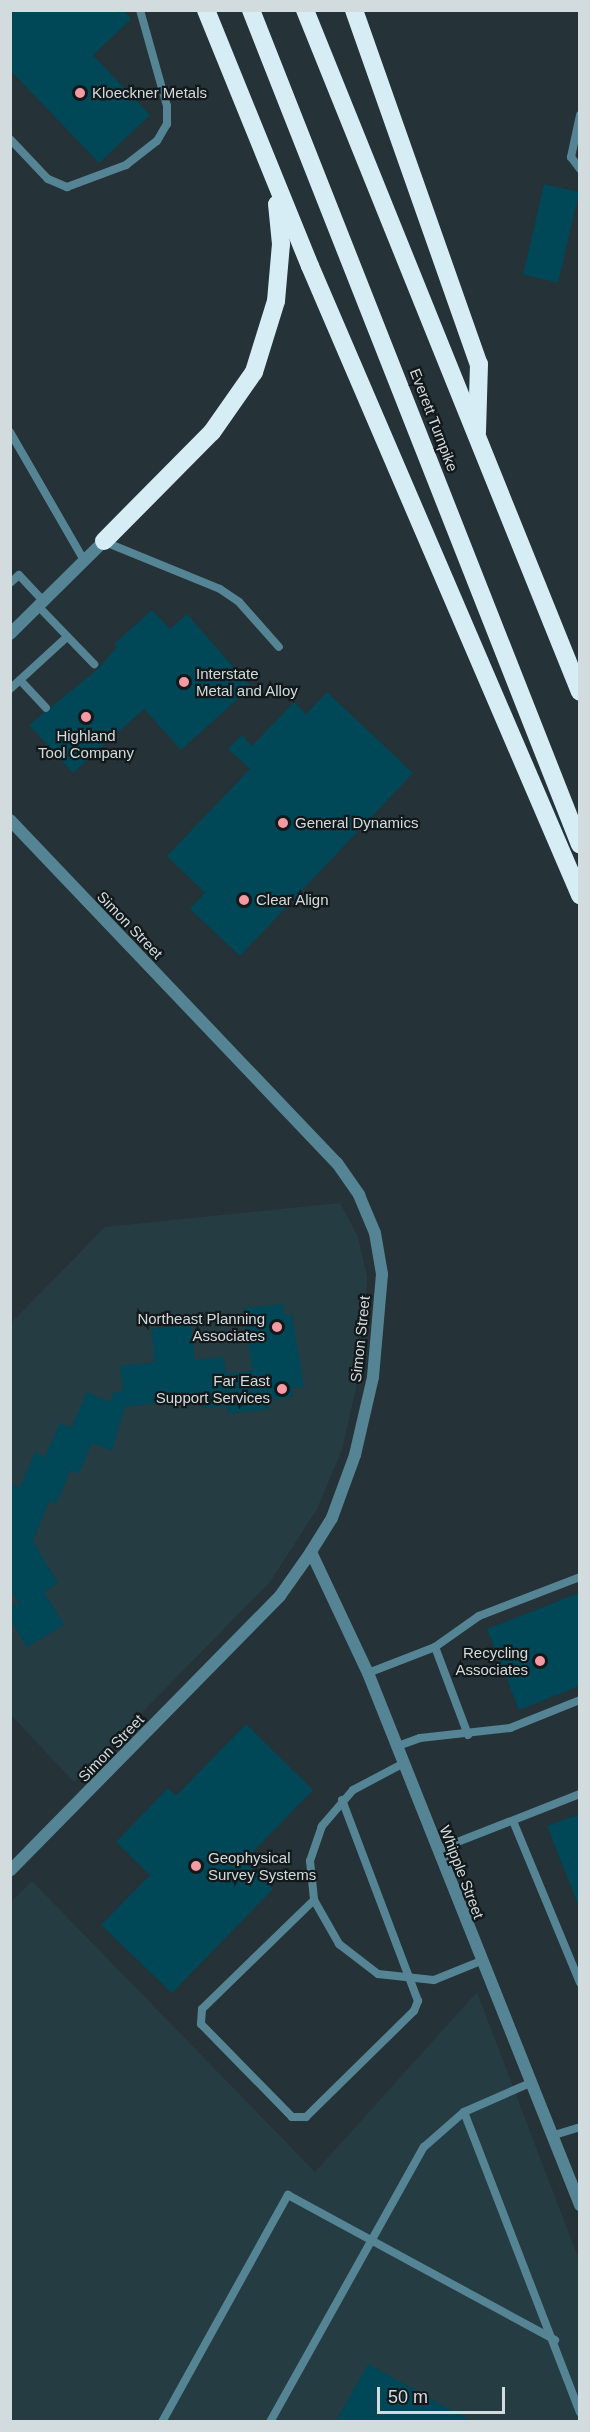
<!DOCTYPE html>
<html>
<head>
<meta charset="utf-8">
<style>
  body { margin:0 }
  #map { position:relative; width:590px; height:2432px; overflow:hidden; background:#253237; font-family:Arial,sans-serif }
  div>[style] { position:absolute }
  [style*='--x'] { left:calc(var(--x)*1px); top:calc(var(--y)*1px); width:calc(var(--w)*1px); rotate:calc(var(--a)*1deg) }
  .built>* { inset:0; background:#263c43 }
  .building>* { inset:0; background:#004758; transform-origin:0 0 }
  .service>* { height:8px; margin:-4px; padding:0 4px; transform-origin:4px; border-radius:4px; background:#558595 }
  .minor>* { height:12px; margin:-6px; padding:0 6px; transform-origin:6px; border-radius:6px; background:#558595 }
  .tertiary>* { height:12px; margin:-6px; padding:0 6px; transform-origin:6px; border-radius:6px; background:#558595 }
  .motorway>* { height:18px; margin:-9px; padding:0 9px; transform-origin:9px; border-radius:9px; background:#d7edf5 }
  .dots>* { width:16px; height:16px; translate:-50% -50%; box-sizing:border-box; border:3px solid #13191b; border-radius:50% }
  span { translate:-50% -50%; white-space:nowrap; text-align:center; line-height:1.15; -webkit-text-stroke:4.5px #13191b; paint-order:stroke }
  .poi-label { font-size:15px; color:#d2dbdd }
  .left { translate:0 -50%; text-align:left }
  .right { translate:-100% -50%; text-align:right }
  .street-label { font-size:15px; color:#d2dbdd }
  .frame { position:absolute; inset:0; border:12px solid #d2dbdd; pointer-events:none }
  .scale { position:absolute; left:377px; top:2387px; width:128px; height:27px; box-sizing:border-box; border:3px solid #d2dbdd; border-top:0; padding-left:8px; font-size:18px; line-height:21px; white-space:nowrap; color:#d2dbdd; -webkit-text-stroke:4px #13191b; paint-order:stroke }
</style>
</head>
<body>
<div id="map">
  <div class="built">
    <i style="clip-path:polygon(340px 1203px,358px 1237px,367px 1276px,364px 1353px,342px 1450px,317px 1509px,270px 1582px,74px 1782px,11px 1715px,11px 1323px,105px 1227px)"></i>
    <i style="clip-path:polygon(32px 1881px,315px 2172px,477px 1992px,579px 2260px,579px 2421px,11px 2422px,10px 1903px)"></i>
  </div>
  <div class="building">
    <i style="clip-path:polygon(10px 10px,123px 10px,131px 19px,93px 55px,150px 115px,99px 163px,10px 70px)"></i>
    <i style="left:544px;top:184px;width:36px;height:93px;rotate:13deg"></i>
    <i style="clip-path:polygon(152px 610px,170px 629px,187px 614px,251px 687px,181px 750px,144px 709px,73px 773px,29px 725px,98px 669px,117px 647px,114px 644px)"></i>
    <i style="clip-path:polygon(327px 692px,413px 773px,240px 956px,190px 909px,205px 893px,167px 856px,250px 769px,228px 749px,242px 735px,252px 746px,294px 702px,306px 714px)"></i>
    <i style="clip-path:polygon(283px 1304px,284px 1315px,292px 1314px,304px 1387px,292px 1388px,293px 1397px,268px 1400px,269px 1409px,228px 1414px,227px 1406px,203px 1408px,203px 1402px,189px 1404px,188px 1399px,125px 1407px,112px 1451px,92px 1443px,79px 1474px,71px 1470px,56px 1504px,49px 1501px,33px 1541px,58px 1583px,44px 1592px,64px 1625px,27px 1647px,10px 1619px,10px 1607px,19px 1603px,10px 1589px,10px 1483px,20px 1487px,35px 1452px,45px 1457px,60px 1423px,71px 1428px,87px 1392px,110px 1402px,114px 1392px,123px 1391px,120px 1366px,155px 1362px,151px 1329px,191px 1324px,195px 1360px,224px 1357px,226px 1374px,252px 1371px,244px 1308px)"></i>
    <i style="clip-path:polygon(579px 1593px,579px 1686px,519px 1710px,487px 1629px)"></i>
    <i style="clip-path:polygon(246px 1724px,313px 1790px,244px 1861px,273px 1889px,172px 1993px,101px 1925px,150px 1875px,116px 1842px,168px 1788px,176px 1796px)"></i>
    <i style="clip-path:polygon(579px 1814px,579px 1907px,547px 1826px)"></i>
    <i style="clip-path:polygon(368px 2364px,471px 2421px,336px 2421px)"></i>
  </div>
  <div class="service">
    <i style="--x:580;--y:115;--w:43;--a:102.1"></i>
    <i style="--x:571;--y:157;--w:15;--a:53"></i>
    <i style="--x:10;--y:139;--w:55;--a:46.5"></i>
    <i style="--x:48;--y:179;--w:21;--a:23"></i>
    <i style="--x:67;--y:187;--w:63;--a:-20.4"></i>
    <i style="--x:126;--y:165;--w:39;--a:-38"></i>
    <i style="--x:157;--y:141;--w:20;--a:-60"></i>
    <i style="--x:167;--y:124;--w:18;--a:-90"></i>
    <i style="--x:167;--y:106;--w:100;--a:-105.7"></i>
    <i style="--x:10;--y:432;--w:148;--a:60"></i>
    <i style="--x:105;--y:542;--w:124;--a:22.2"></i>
    <i style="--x:220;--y:589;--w:23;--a:34"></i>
    <i style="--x:239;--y:602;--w:60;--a:48.4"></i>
    <i style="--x:10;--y:583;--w:12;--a:-42"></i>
    <i style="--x:19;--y:575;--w:35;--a:47"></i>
    <i style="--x:38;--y:606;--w:81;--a:46"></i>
    <i style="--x:20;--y:680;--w:38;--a:47"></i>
    <i style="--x:10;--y:689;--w:77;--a:-42.4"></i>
    <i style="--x:435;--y:1647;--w:94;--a:69.4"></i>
    <i style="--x:368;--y:1673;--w:72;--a:-21.2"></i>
    <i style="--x:435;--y:1647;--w:54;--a:-35.2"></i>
    <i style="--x:479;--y:1616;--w:108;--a:-21.1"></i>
    <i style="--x:398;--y:1746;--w:23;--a:-20"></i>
    <i style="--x:420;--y:1738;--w:91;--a:-6.3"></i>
    <i style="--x:510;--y:1728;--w:75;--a:-21.8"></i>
    <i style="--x:404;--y:1763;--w:58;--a:152.1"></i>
    <i style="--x:353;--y:1790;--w:48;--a:130.7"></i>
    <i style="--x:322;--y:1826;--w:37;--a:109"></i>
    <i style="--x:310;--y:1861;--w:39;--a:84"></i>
    <i style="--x:314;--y:1900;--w:51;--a:60.4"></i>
    <i style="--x:339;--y:1944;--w:49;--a:37.6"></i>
    <i style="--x:378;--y:1974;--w:56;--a:6.1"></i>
    <i style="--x:434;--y:1980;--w:51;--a:-22"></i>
    <i style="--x:513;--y:1821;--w:175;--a:67.5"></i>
    <i style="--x:437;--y:1850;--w:154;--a:-21.4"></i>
    <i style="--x:314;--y:1900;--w:156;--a:135.8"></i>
    <i style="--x:202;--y:2009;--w:15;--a:94"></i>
    <i style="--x:201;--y:2024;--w:130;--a:45.6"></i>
    <i style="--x:292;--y:2117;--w:14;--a:0"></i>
    <i style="--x:306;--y:2117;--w:151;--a:-44.5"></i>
    <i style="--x:414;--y:2011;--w:11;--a:-68"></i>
    <i style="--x:418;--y:2001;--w:215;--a:-110.7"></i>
    <i style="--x:464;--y:2112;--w:322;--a:68.9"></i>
    <i style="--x:551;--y:2136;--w:30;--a:-17"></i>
    <i style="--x:162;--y:2422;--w:260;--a:-61"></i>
    <i style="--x:288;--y:2195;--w:304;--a:28.5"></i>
    <i style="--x:270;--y:2422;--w:315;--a:-60.8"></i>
    <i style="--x:424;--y:2147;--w:53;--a:-41.2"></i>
    <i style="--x:464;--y:2112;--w:72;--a:-23.7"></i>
  </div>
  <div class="minor">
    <i style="--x:10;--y:820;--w:474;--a:46.4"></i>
    <i style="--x:337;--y:1163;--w:39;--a:55"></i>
    <i style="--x:359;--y:1195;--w:41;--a:67.2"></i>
    <i style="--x:375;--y:1233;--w:42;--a:80.3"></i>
    <i style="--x:382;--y:1274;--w:103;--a:95"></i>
    <i style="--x:373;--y:1377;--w:80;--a:103"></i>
    <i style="--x:355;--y:1455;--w:67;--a:110.1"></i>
    <i style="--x:332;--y:1518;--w:40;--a:122"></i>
    <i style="--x:311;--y:1552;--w:54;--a:125.2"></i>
    <i style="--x:280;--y:1596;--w:385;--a:134.5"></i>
    <i style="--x:311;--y:1552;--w:134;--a:64.8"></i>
    <i style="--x:368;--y:1673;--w:573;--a:68.27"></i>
  </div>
  <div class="tertiary">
    <i style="--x:10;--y:634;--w:132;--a:-44.7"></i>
  </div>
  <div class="motorway">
    <i style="--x:206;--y:10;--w:276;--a:67.9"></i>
    <i style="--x:310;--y:266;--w:685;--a:66.77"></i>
    <i style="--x:251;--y:10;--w:897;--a:68.49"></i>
    <i style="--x:305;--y:10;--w:735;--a:68.04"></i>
    <i style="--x:354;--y:10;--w:375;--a:70.6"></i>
    <i style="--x:479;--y:364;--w:68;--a:91.7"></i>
    <i style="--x:104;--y:541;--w:153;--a:-45.3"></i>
    <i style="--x:212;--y:432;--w:73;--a:-55"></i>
    <i style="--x:254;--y:372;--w:74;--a:-72.8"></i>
    <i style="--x:276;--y:301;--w:57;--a:-85"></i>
    <i style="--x:281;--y:244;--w:40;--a:-95.7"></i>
  </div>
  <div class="dots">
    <i style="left:80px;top:93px;background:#f49aa2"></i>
    <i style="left:184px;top:682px;background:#f49aa2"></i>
    <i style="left:86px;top:717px;background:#f49aa2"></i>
    <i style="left:283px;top:823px;background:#f49aa2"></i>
    <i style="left:244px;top:900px;background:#f49aa2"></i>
    <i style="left:277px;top:1327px;background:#f49aa2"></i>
    <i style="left:282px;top:1389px;background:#f49aa2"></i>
    <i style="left:540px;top:1661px;background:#f49aa2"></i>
    <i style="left:196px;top:1866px;background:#f49aa2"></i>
  </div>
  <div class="poi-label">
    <span class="left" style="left:92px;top:93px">Kloeckner Metals</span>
    <span class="left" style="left:196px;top:682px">Interstate<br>Metal and Alloy</span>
    <span style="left:86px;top:744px">Highland<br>Tool Company</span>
    <span class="left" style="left:295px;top:823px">General Dynamics</span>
    <span class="left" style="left:256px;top:900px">Clear Align</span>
    <span class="right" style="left:265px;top:1327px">Northeast Planning<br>Associates</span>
    <span class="right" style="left:270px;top:1389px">Far East<br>Support Services</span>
    <span class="right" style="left:528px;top:1661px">Recycling<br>Associates</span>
    <span class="left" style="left:208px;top:1866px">Geophysical<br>Survey Systems</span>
  </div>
  <div class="street-label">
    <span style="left:434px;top:420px;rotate:69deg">Everett Turnpike</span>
    <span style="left:130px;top:925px;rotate:46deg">Simon Street</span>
    <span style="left:360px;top:1339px;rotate:-84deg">Simon Street</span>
    <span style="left:111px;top:1748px;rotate:-46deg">Simon Street</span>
    <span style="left:462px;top:1872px;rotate:69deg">Whipple Street</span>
  </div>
  <div class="frame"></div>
  <div class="scale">50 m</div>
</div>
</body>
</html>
